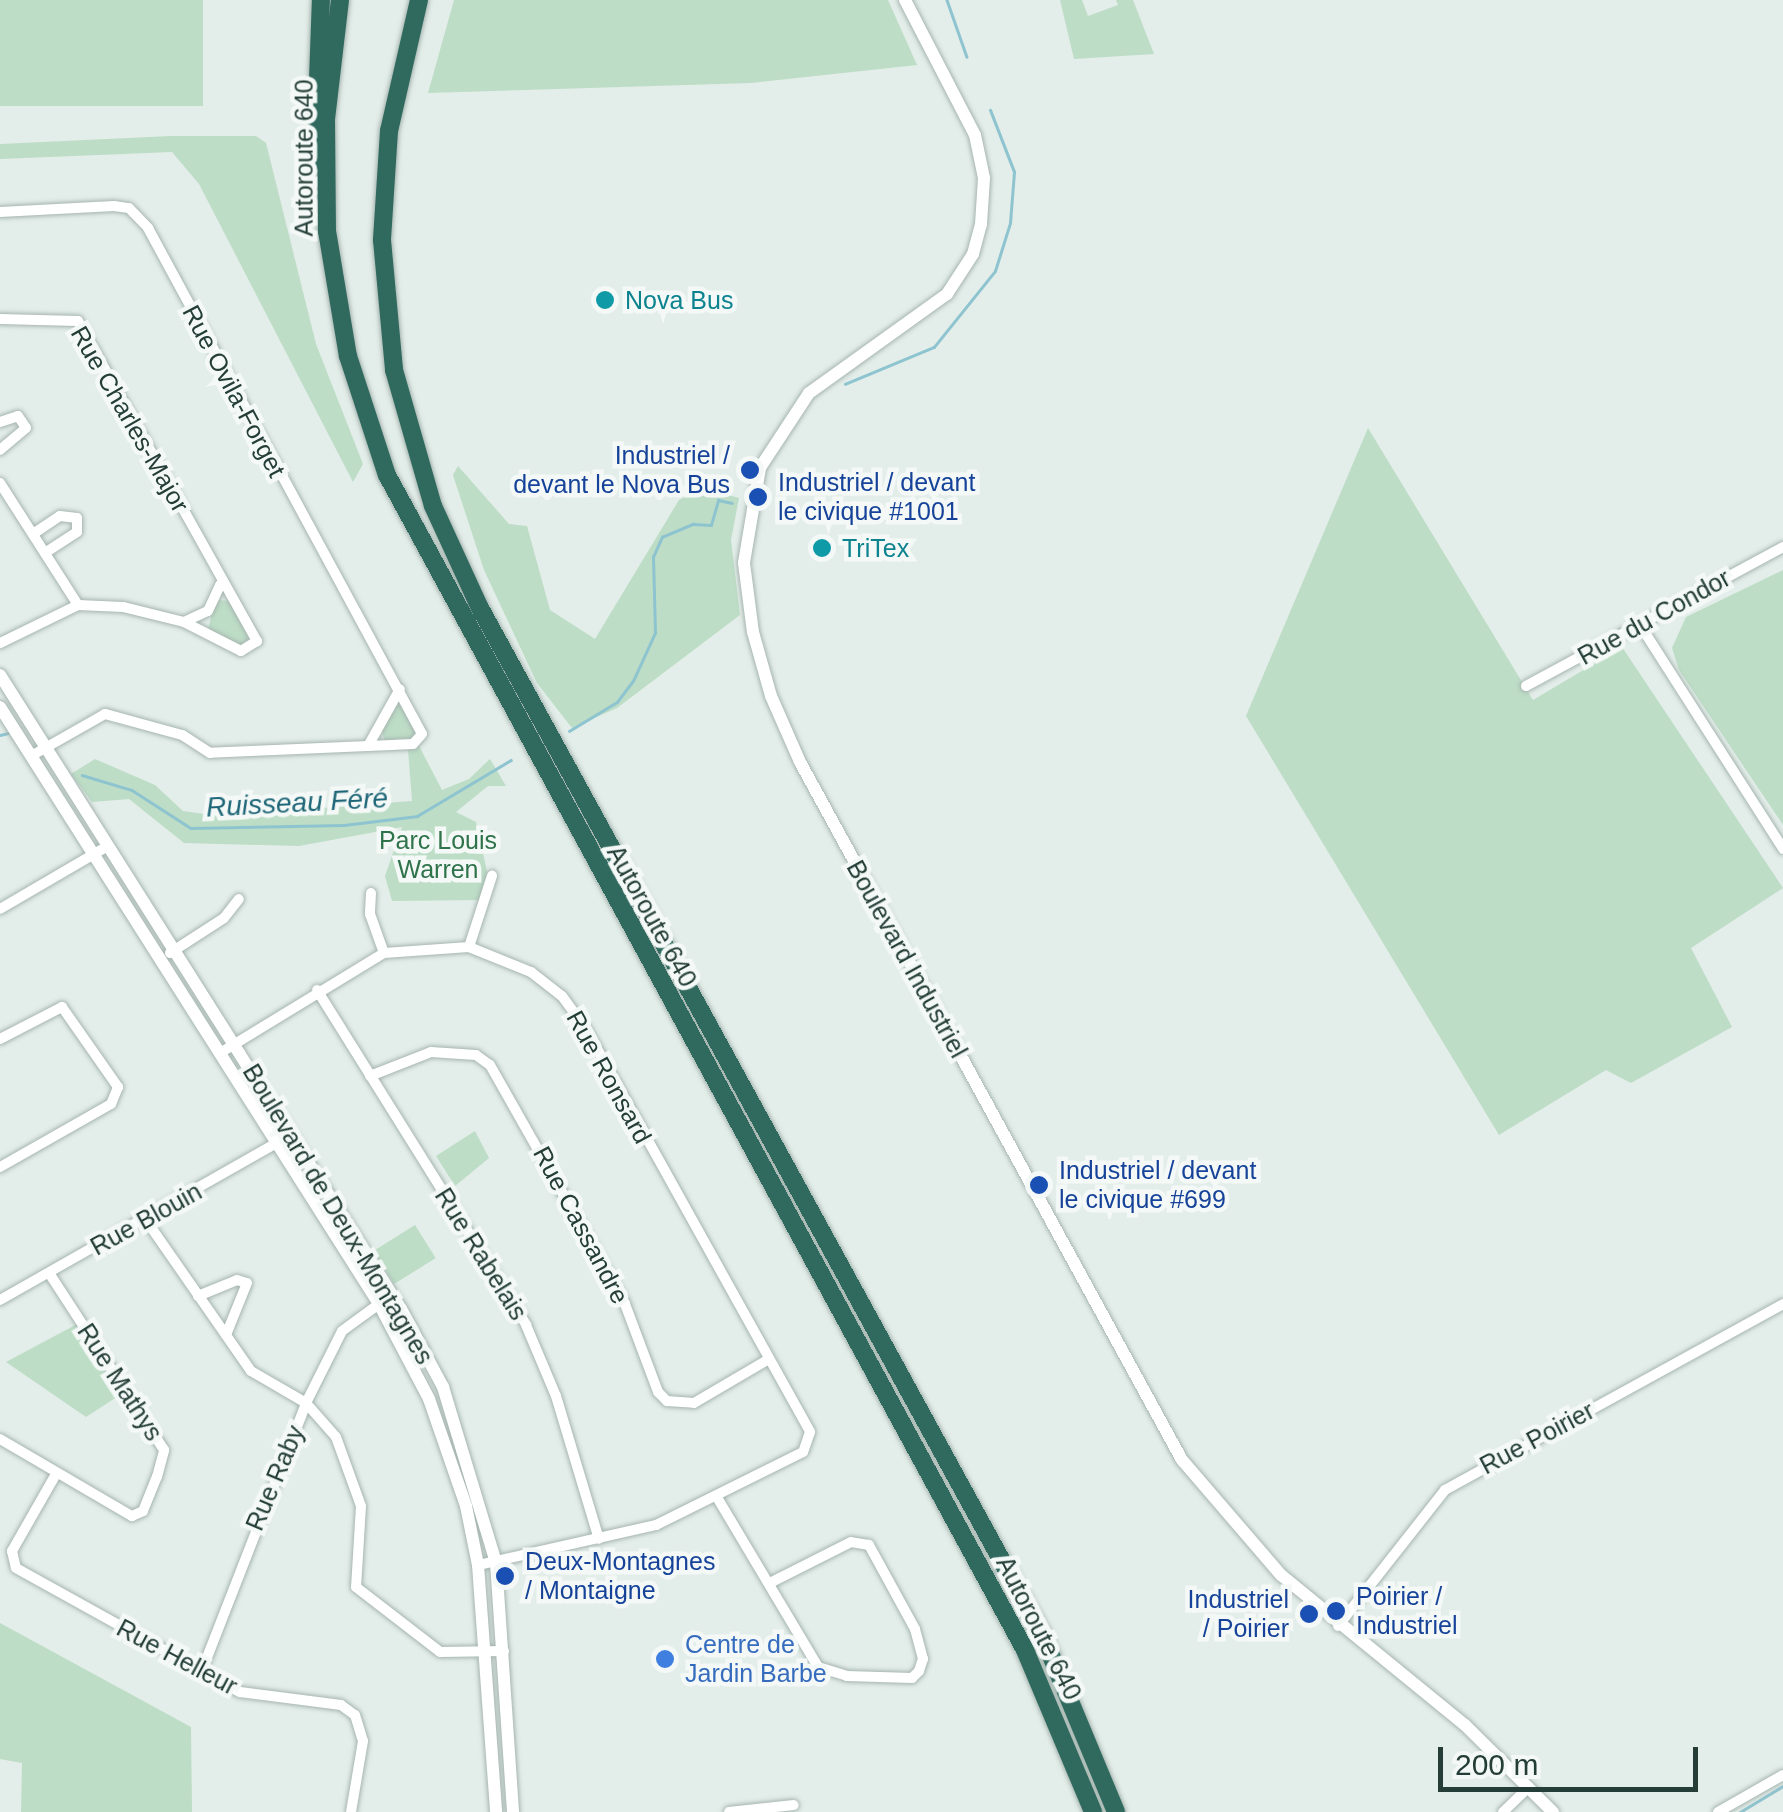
<!DOCTYPE html>
<html>
<head>
<meta charset="utf-8">
<style>
  body { margin:0 }
  #map { position:relative; width:1783px; height:1812px; overflow:hidden; background:#e3ede9; font-family:Arial,sans-serif }
  div>[style] { position:absolute }
  [style*='--x'] { left:calc(var(--x)*1px); top:calc(var(--y)*1px); width:calc(var(--w)*1px); rotate:calc(var(--a)*1deg) }
  .green>* { inset:0; background:#bdddc6; transform-origin:0 0 }
  .stream>* { height:2.5px; margin:-1.25px; padding:0 1.25px; transform-origin:1.25px; border-radius:1.25px; background:#8ec4cf }
  .roads { filter:drop-shadow(0 0 2px #a6b5b0) drop-shadow(0 0 2px #a6b5b0) }
  .minor>* { height:10px; margin:-5px; padding:0 5px; transform-origin:5px; border-radius:5px; background:#fff }
  .tertiary>* { height:12px; margin:-6px; padding:0 6px; transform-origin:6px; border-radius:6px; background:#fff }
  .motorway>* { height:18px; margin:-9px; padding:0 9px; transform-origin:9px; border-radius:9px; background:#30695e }
  .dots>* { width:28px; height:28px; translate:-50% -50%; box-sizing:border-box; border:5px solid #f4f9f7; border-radius:50% }
  span { translate:-50% -50%; white-space:nowrap; text-align:center; line-height:1.15; -webkit-text-stroke:9px #f4f9f7; paint-order:stroke }
  .street-label { font-size:25px; color:#243e37 }
  .culture-label { font-size:25px; color:#0d838f }
  .left { translate:0 -50%; text-align:left }
  .transit-label { font-size:25px; color:#164399 }
  .right { translate:-100% -50%; text-align:right }
  .park-label { font-size:25px; color:#2f734b }
  .shop-label { font-size:25px; color:#366cbe }
  .water-label { font-size:28px; color:#1f6778; font-style:italic }
  .scale { position:absolute; left:1438px; top:1747px; width:260px; height:45px; box-sizing:border-box; border:5px solid #243e37; border-top:0; padding-left:12px; font-size:30px; line-height:35px; white-space:nowrap; color:#243e37; -webkit-text-stroke:8px #f4f9f7; paint-order:stroke }
</style>
</head>
<body>
<div id="map">
  <div class="green">
    <i style="left:0;top:0;width:203px;height:106px"></i>
    <i style="clip-path:polygon(454px 0,888px 0,917px 65px,751px 83px,428px 93px)"></i>
    <i style="clip-path:polygon(1060px 0,1082px 0,1088px 16px,1118px 5px,1116px 0,1133px 0,1154px 54px,1074px 59px)"></i>
    <i style="clip-path:polygon(171px 136px,256px 136px,266px 143px,316px 344px,363px 464px,353px 482px,199px 184px,172px 152px,0 159px,0 144px)"></i>
    <i style="clip-path:polygon(1368px 428px,1533px 700px,1622px 647px,1783px 888px,1691px 948px,1732px 1027px,1631px 1083px,1606px 1070px,1499px 1135px,1246px 716px)"></i>
    <i style="clip-path:polygon(458px 466px,509px 524px,527px 526px,550px 610px,595px 639px,679px 500px,702px 488px,739px 498px,731px 540px,740px 615px,617px 708px,572px 728px,537px 683px,484px 570px,453px 475px)"></i>
    <i style="clip-path:polygon(1783px 570px,1783px 825px,1679px 670px,1672px 648px,1686px 617px)"></i>
    <i style="clip-path:polygon(215px 600px,232px 601px,254px 631px,251px 649px,207px 634px)"></i>
    <i style="clip-path:polygon(406px 704px,420px 722px,418px 744px,442px 790px,469px 779px,490px 759px,506px 786px,488px 786px,456px 812px,476px 822px,488px 876px,480px 900px,392px 901px,385px 876px,402px 827px,299px 846px,184px 843px,129px 799px,92px 802px,71px 774px,95px 759px,155px 785px,183px 811px,218px 816px,412px 801px,408px 749px,385px 743px,382px 731px,396px 706px)"></i>
    <i style="clip-path:polygon(475px 1131px,489px 1158px,455px 1186px,436px 1156px)"></i>
    <i style="left:415px;top:1225px;width:39px;height:49px;rotate:58deg"></i>
    <i style="clip-path:polygon(81px 1322px,126px 1391px,86px 1417px,6px 1362px)"></i>
    <i style="clip-path:polygon(0 1623px,191px 1727px,192px 1812px,21px 1812px,22px 1763px,0 1759px)"></i>
  </div>
  <div class="stream">
    <i style="--x:947;--y:0;--w:60;--a:70.7"></i>
    <i style="--x:845;--y:384;--w:96;--a:-22.6"></i>
    <i style="--x:934;--y:347;--w:97;--a:-51.2"></i>
    <i style="--x:995;--y:271;--w:50;--a:-72.6"></i>
    <i style="--x:1010;--y:223;--w:51;--a:-85.5"></i>
    <i style="--x:1014;--y:172;--w:66;--a:-111.2"></i>
    <i style="--x:569;--y:731;--w:56;--a:-31.1"></i>
    <i style="--x:617;--y:702;--w:26;--a:-53"></i>
    <i style="--x:633;--y:681;--w:53;--a:-65.4"></i>
    <i style="--x:655;--y:633;--w:76;--a:-91.5"></i>
    <i style="--x:653;--y:557;--w:22;--a:-66"></i>
    <i style="--x:662;--y:537;--w:34;--a:-23"></i>
    <i style="--x:693;--y:524;--w:18;--a:3"></i>
    <i style="--x:711;--y:525;--w:26;--a:-74"></i>
    <i style="--x:718;--y:500;--w:14;--a:12"></i>
    <i style="--x:0;--y:735;--w:8;--a:-14"></i>
    <i style="--x:82;--y:775;--w:52;--a:16.7"></i>
    <i style="--x:132;--y:790;--w:70;--a:32.8"></i>
    <i style="--x:191;--y:828;--w:153;--a:-1.1"></i>
    <i style="--x:344;--y:825;--w:74;--a:-7"></i>
    <i style="--x:417;--y:816;--w:109;--a:-30.8"></i>
    <i style="--x:1740;--y:1812;--w:50;--a:-31.2"></i>
  </div>
  <div class="roads">
    <div class="minor">
      <i style="--x:0;--y:212;--w:114;--a:-3"></i>
      <i style="--x:114;--y:206;--w:15;--a:8"></i>
      <i style="--x:129;--y:208;--w:28;--a:46"></i>
      <i style="--x:148;--y:228;--w:575;--a:61.56"></i>
      <i style="--x:422;--y:734;--w:13;--a:132"></i>
      <i style="--x:413;--y:744;--w:203;--a:177.5"></i>
      <i style="--x:210;--y:753;--w:33;--a:-147"></i>
      <i style="--x:182;--y:735;--w:80;--a:-164.7"></i>
      <i style="--x:105;--y:714;--w:85;--a:150.4"></i>
      <i style="--x:0;--y:319;--w:78;--a:1.5"></i>
      <i style="--x:78;--y:321;--w:367;--a:60.8"></i>
      <i style="--x:257;--y:641;--w:19;--a:148"></i>
      <i style="--x:241;--y:651;--w:64;--a:-153"></i>
      <i style="--x:184;--y:622;--w:63;--a:-166.2"></i>
      <i style="--x:123;--y:607;--w:45;--a:-177.5"></i>
      <i style="--x:78;--y:605;--w:87;--a:154"></i>
      <i style="--x:0;--y:422;--w:19;--a:-18"></i>
      <i style="--x:18;--y:416;--w:14;--a:56"></i>
      <i style="--x:26;--y:428;--w:34;--a:140"></i>
      <i style="--x:0;--y:483;--w:145;--a:57.4"></i>
      <i style="--x:33;--y:534;--w:32;--a:-34"></i>
      <i style="--x:60;--y:516;--w:17;--a:7"></i>
      <i style="--x:77;--y:518;--w:14;--a:90"></i>
      <i style="--x:77;--y:532;--w:38;--a:147"></i>
      <i style="--x:184;--y:622;--w:26;--a:-25"></i>
      <i style="--x:208;--y:611;--w:29;--a:-65"></i>
      <i style="--x:1640;--y:625;--w:266;--a:57.4"></i>
      <i style="--x:1526;--y:686;--w:292;--a:-28.4"></i>
      <i style="--x:368;--y:746;--w:65;--a:-60.7"></i>
      <i style="--x:371;--y:893;--w:21;--a:93"></i>
      <i style="--x:370;--y:914;--w:41;--a:70.3"></i>
      <i style="--x:0;--y:909;--w:125;--a:-30.3"></i>
      <i style="--x:469;--y:947;--w:75;--a:-72.1"></i>
      <i style="--x:170;--y:953;--w:64;--a:-32.9"></i>
      <i style="--x:224;--y:918;--w:24;--a:-52"></i>
      <i style="--x:317;--y:990;--w:395;--a:58"></i>
      <i style="--x:526;--y:1325;--w:77;--a:67.1"></i>
      <i style="--x:556;--y:1396;--w:149;--a:73.3"></i>
      <i style="--x:0;--y:1039;--w:70;--a:-27.3"></i>
      <i style="--x:62;--y:1007;--w:98;--a:55"></i>
      <i style="--x:118;--y:1087;--w:18;--a:112"></i>
      <i style="--x:111;--y:1104;--w:128;--a:150.4"></i>
      <i style="--x:220;--y:1053;--w:192;--a:-31.4"></i>
      <i style="--x:384;--y:953;--w:85;--a:-4"></i>
      <i style="--x:469;--y:947;--w:67;--a:22"></i>
      <i style="--x:531;--y:972;--w:39;--a:38"></i>
      <i style="--x:562;--y:996;--w:41;--a:54"></i>
      <i style="--x:586;--y:1029;--w:461;--a:60.9"></i>
      <i style="--x:810;--y:1432;--w:21;--a:109"></i>
      <i style="--x:803;--y:1452;--w:164;--a:153.6"></i>
      <i style="--x:656;--y:1525;--w:182;--a:167.3"></i>
      <i style="--x:370;--y:1076;--w:66;--a:-21.5"></i>
      <i style="--x:431;--y:1052;--w:45;--a:3.8"></i>
      <i style="--x:476;--y:1055;--w:17;--a:36"></i>
      <i style="--x:490;--y:1065;--w:274;--a:60.5"></i>
      <i style="--x:625;--y:1304;--w:94;--a:69.4"></i>
      <i style="--x:658;--y:1392;--w:13;--a:45"></i>
      <i style="--x:667;--y:1401;--w:27;--a:4"></i>
      <i style="--x:694;--y:1403;--w:87;--a:-30.4"></i>
      <i style="--x:146;--y:1220;--w:184;--a:55.2"></i>
      <i style="--x:251;--y:1371;--w:64;--a:30.2"></i>
      <i style="--x:306;--y:1403;--w:45;--a:48.6"></i>
      <i style="--x:336;--y:1437;--w:73;--a:70.1"></i>
      <i style="--x:361;--y:1506;--w:81;--a:93.5"></i>
      <i style="--x:356;--y:1587;--w:106;--a:37.7"></i>
      <i style="--x:440;--y:1652;--w:64;--a:-0.9"></i>
      <i style="--x:198;--y:1296;--w:42;--a:-22.3"></i>
      <i style="--x:237;--y:1280;--w:10;--a:17"></i>
      <i style="--x:247;--y:1283;--w:56;--a:112"></i>
      <i style="--x:0;--y:1300;--w:335;--a:-29.6"></i>
      <i style="--x:0;--y:1439;--w:153;--a:30.3"></i>
      <i style="--x:132;--y:1516;--w:12;--a:-24"></i>
      <i style="--x:143;--y:1511;--w:37;--a:-68"></i>
      <i style="--x:157;--y:1477;--w:28;--a:-75"></i>
      <i style="--x:164;--y:1450;--w:211;--a:-123"></i>
      <i style="--x:56;--y:1474;--w:89;--a:119.7"></i>
      <i style="--x:12;--y:1551;--w:17;--a:77"></i>
      <i style="--x:16;--y:1568;--w:256;--a:29"></i>
      <i style="--x:240;--y:1692;--w:102;--a:7.3"></i>
      <i style="--x:341;--y:1705;--w:17;--a:36"></i>
      <i style="--x:355;--y:1715;--w:27;--a:73"></i>
      <i style="--x:363;--y:1741;--w:72;--a:99.6"></i>
      <i style="--x:718;--y:1499;--w:196;--a:59.2"></i>
      <i style="--x:818;--y:1667;--w:30;--a:17"></i>
      <i style="--x:847;--y:1676;--w:65;--a:1.8"></i>
      <i style="--x:912;--y:1678;--w:10;--a:-45"></i>
      <i style="--x:919;--y:1671;--w:13;--a:-72"></i>
      <i style="--x:923;--y:1659;--w:31;--a:-105"></i>
      <i style="--x:915;--y:1629;--w:96;--a:-118.7"></i>
      <i style="--x:869;--y:1545;--w:18;--a:-171"></i>
      <i style="--x:851;--y:1542;--w:91;--a:153.2"></i>
      <i style="--x:1338;--y:1626;--w:173;--a:-51.8"></i>
      <i style="--x:1445;--y:1490;--w:386;--a:-28.8"></i>
      <i style="--x:201;--y:1673;--w:290;--a:-68.7"></i>
      <i style="--x:306;--y:1403;--w:80;--a:-63.4"></i>
      <i style="--x:342;--y:1331;--w:46;--a:-36.1"></i>
      <i style="--x:729;--y:1812;--w:65;--a:-6.1"></i>
      <i style="--x:1503;--y:1812;--w:36;--a:-44"></i>
      <i style="--x:1718;--y:1812;--w:75;--a:-29.6"></i>
    </div>
    <div class="tertiary">
      <i style="--x:905;--y:0;--w:152;--a:62.6"></i>
      <i style="--x:975;--y:135;--w:44;--a:78.2"></i>
      <i style="--x:984;--y:178;--w:46;--a:93.7"></i>
      <i style="--x:981;--y:224;--w:31;--a:105"></i>
      <i style="--x:973;--y:254;--w:48;--a:123"></i>
      <i style="--x:947;--y:294;--w:170;--a:144.3"></i>
      <i style="--x:809;--y:393;--w:90;--a:123.2"></i>
      <i style="--x:760;--y:468;--w:96;--a:99.6"></i>
      <i style="--x:744;--y:563;--w:70;--a:82.6"></i>
      <i style="--x:753;--y:632;--w:66;--a:74.3"></i>
      <i style="--x:771;--y:696;--w:72;--a:66.3"></i>
      <i style="--x:800;--y:762;--w:796;--a:61.31"></i>
      <i style="--x:1182;--y:1460;--w:152;--a:49.3"></i>
      <i style="--x:1281;--y:1575;--w:237;--a:39.2"></i>
      <i style="--x:1465;--y:1725;--w:124;--a:44.7"></i>
      <i style="--x:0;--y:675;--w:750;--a:57.69"></i>
      <i style="--x:401;--y:1309;--w:89;--a:61.7"></i>
      <i style="--x:443;--y:1387;--w:183;--a:73.2"></i>
      <i style="--x:496;--y:1562;--w:251;--a:86.1"></i>
      <i style="--x:0;--y:707;--w:707;--a:57.59"></i>
      <i style="--x:379;--y:1304;--w:107;--a:62.2"></i>
      <i style="--x:429;--y:1399;--w:113;--a:70.9"></i>
      <i style="--x:466;--y:1506;--w:60;--a:78.5"></i>
      <i style="--x:478;--y:1565;--w:248;--a:85.8"></i>
    </div>
    <div class="motorway">
      <i style="--x:340;--y:0;--w:121;--a:96.7"></i>
      <i style="--x:326;--y:120;--w:111;--a:89.5"></i>
      <i style="--x:327;--y:231;--w:127;--a:80.5"></i>
      <i style="--x:348;--y:356;--w:125;--a:71.9"></i>
      <i style="--x:387;--y:475;--w:1337;--a:61.5"></i>
      <i style="--x:1025;--y:1650;--w:176;--a:67.2"></i>
      <i style="--x:419;--y:0;--w:134;--a:102.9"></i>
      <i style="--x:389;--y:131;--w:109;--a:93.7"></i>
      <i style="--x:382;--y:240;--w:131;--a:84.7"></i>
      <i style="--x:394;--y:370;--w:141;--a:74"></i>
      <i style="--x:433;--y:506;--w:112;--a:65.3"></i>
      <i style="--x:480;--y:608;--w:1170;--a:61.29"></i>
      <i style="--x:1042;--y:1634;--w:193;--a:67.4"></i>
      <i style="--x:315;--y:161;--w:161;--a:-87.9"></i>
    </div>
  </div>
  <div class="dots">
    <i style="left:605px;top:300px;background:#0f9aa8"></i>
    <i style="left:750px;top:470px;background:#1a4fb4"></i>
    <i style="left:758px;top:497px;background:#1a4fb4"></i>
    <i style="left:822px;top:548px;background:#0f9aa8"></i>
    <i style="left:1039px;top:1185px;background:#1a4fb4"></i>
    <i style="left:505px;top:1576px;background:#1a4fb4"></i>
    <i style="left:1336px;top:1611px;background:#1a4fb4"></i>
    <i style="left:1309px;top:1614px;background:#1a4fb4"></i>
    <i style="left:665px;top:1659px;background:#3f7fe0"></i>
  </div>
  <div class="street-label">
    <span style="left:304px;top:158px;rotate:-90deg">Autoroute 640</span>
    <span style="left:234px;top:391px;rotate:62deg">Rue Ovila-Forget</span>
    <span style="left:130px;top:419px;rotate:60deg">Rue Charles-Major</span>
    <span style="left:1654px;top:617px;rotate:-29deg">Rue du Condor</span>
    <span style="left:652px;top:916px;rotate:61deg">Autoroute 640</span>
    <span style="left:907px;top:959px;rotate:61deg">Boulevard Industriel</span>
    <span style="left:609px;top:1077px;rotate:61deg">Rue Ronsard</span>
    <span style="left:338px;top:1214px;rotate:59deg">Boulevard de Deux-Montagnes</span>
    <span style="left:146px;top:1219px;rotate:-29deg">Rue Blouin</span>
    <span style="left:581px;top:1225px;rotate:62deg">Rue Cassandre</span>
    <span style="left:481px;top:1254px;rotate:58deg">Rue Rabelais</span>
    <span style="left:120px;top:1382px;rotate:57deg">Rue Mathys</span>
    <span style="left:1537px;top:1438px;rotate:-28deg">Rue Poirier</span>
    <span style="left:275px;top:1478px;rotate:-67deg">Rue Raby</span>
    <span style="left:1039px;top:1628px;rotate:63deg">Autoroute 640</span>
    <span style="left:177px;top:1657px;rotate:28deg">Rue Helleur</span>
  </div>
  <div class="culture-label">
    <span class="left" style="left:625px;top:300px">Nova Bus</span>
    <span class="left" style="left:842px;top:548px">TriTex</span>
  </div>
  <div class="transit-label">
    <span class="right" style="left:730px;top:470px">Industriel /<br>devant le Nova Bus</span>
    <span class="left" style="left:778px;top:497px">Industriel / devant<br>le civique #1001</span>
    <span class="left" style="left:1059px;top:1185px">Industriel / devant<br>le civique #699</span>
    <span class="left" style="left:525px;top:1576px">Deux-Montagnes<br>/ Montaigne</span>
    <span class="left" style="left:1356px;top:1611px">Poirier /<br>Industriel</span>
    <span class="right" style="left:1289px;top:1614px">Industriel<br>/ Poirier</span>
  </div>
  <div class="park-label">
    <span style="left:438px;top:855px">Parc Louis<br>Warren</span>
  </div>
  <div class="shop-label">
    <span class="left" style="left:685px;top:1659px">Centre de<br>Jardin Barbe</span>
  </div>
  <div class="water-label">
    <span style="left:297px;top:803px;rotate:-3deg">Ruisseau Féré</span>
  </div>
  <div class="scale">200 m</div>
</div>
</body>
</html>
